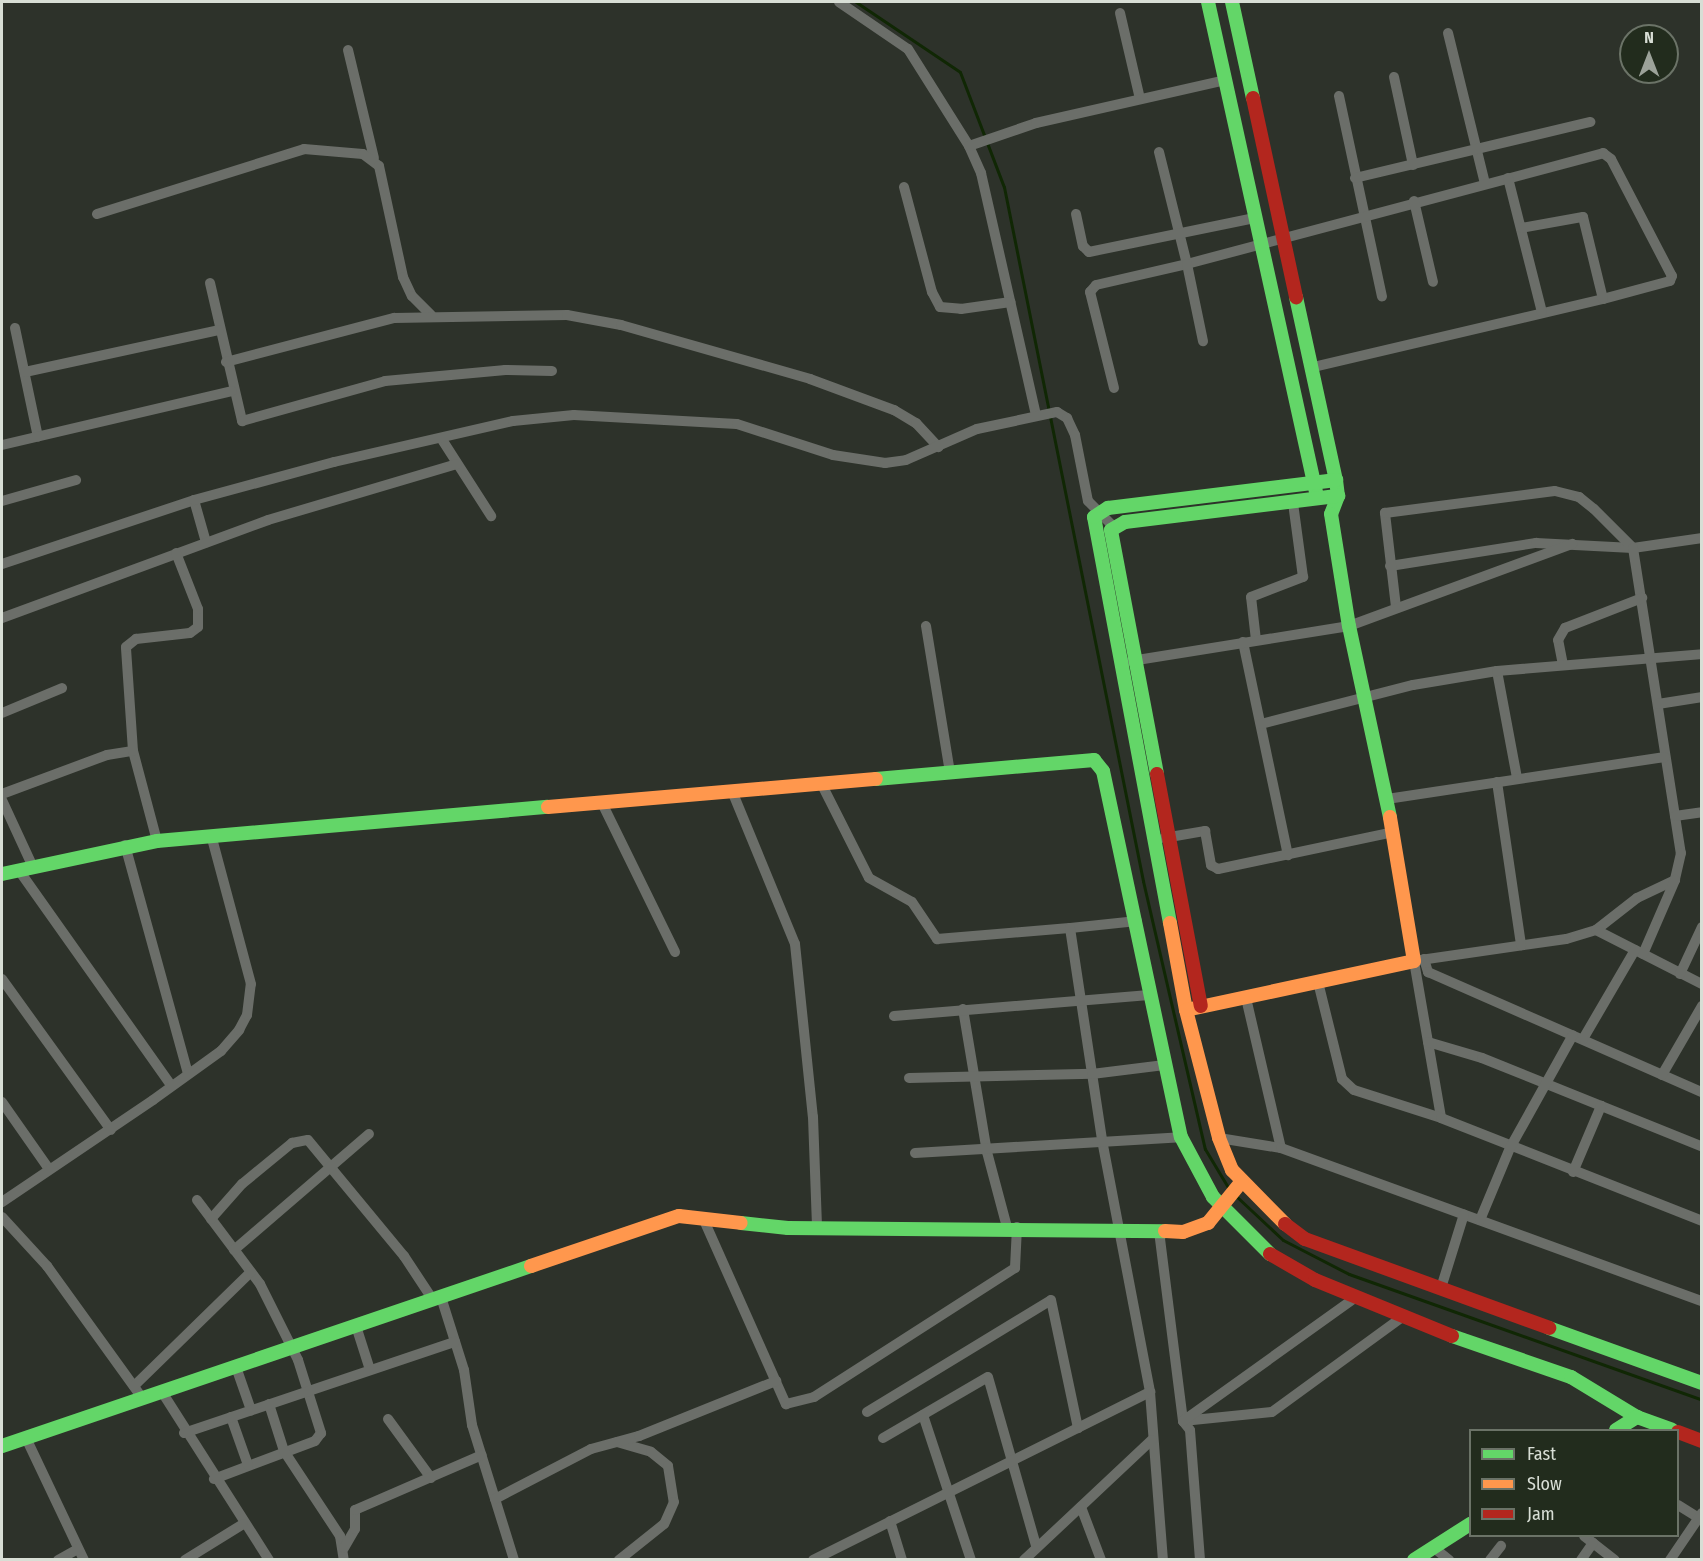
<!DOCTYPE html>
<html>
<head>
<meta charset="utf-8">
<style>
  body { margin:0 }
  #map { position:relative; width:1703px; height:1561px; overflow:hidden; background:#2d322a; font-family:"Fira Sans Condensed",sans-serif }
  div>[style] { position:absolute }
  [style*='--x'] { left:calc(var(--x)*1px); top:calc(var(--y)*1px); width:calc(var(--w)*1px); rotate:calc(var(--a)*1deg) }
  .stream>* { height:3px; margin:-1.5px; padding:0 1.5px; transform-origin:1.5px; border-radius:1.5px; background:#102704 }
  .street>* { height:10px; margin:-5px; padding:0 5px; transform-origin:5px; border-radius:5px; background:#6b6e69 }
  .fast>* { height:14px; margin:-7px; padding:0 7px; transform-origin:7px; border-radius:7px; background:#63d668 }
  .slow>* { height:14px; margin:-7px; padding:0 7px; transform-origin:7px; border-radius:7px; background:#ff974d }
  .jam>* { height:14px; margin:-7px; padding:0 7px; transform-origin:7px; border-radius:7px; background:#b3261e }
  span { translate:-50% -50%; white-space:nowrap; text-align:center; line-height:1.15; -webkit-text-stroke:6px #222c1d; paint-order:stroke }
  .frame { position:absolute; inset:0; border:3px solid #d8ded5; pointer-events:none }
  .legend { position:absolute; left:1469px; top:1429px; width:210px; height:108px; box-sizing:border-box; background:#222c1d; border:2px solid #6b7367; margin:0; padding:8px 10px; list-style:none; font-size:18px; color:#d8ded5 }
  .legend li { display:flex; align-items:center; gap:12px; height:30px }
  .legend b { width:30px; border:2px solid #6b7367 }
  .north { position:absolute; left:1619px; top:24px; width:60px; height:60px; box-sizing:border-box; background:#222c1d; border:2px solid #6b7367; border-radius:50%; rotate:0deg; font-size:16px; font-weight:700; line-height:24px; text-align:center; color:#d8ded5 }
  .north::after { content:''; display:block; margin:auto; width:21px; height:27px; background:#9ca299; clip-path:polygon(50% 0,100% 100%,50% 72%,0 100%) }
</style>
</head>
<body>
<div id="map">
  <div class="stream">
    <i style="--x:856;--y:2;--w:125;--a:33.9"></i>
    <i style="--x:960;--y:72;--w:123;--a:69.1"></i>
    <i style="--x:1004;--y:187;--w:708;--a:78.67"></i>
    <i style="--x:1143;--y:881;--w:275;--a:77"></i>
    <i style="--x:1205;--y:1149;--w:47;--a:59"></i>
    <i style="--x:1236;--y:1196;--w:64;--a:43.1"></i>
    <i style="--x:1283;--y:1240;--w:74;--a:27.3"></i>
    <i style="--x:1349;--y:1274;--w:375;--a:19.6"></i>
  </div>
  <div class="street">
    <i style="--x:839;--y:2;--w:83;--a:34.3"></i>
    <i style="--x:908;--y:49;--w:115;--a:57.8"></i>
    <i style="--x:969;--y:146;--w:30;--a:66"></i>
    <i style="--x:981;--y:173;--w:248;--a:77.2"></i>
    <i style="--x:1120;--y:13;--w:88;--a:76.9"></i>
    <i style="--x:1448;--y:33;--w:155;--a:76.2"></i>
    <i style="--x:348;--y:50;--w:111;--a:76.5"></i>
    <i style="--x:1394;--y:77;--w:90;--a:77.8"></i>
    <i style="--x:1339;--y:96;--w:205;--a:77.9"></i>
    <i style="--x:969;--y:146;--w:71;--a:-18.9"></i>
    <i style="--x:1036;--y:123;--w:194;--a:-12.8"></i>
    <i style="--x:1159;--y:152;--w:115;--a:76"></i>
    <i style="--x:1187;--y:264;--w:431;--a:-14.9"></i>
    <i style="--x:1603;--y:153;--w:10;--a:37"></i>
    <i style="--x:1611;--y:159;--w:132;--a:62.5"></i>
    <i style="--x:1672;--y:276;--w:5;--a:112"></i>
    <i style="--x:1670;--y:281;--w:69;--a:165"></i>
    <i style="--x:1603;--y:299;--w:298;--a:166.8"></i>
    <i style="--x:1355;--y:178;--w:242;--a:-13.4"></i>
    <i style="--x:1508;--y:178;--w:138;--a:75.8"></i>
    <i style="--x:904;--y:187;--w:109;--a:75.1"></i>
    <i style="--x:932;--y:292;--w:17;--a:62"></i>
    <i style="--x:940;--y:307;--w:21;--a:5"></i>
    <i style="--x:961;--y:309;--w:50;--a:-8"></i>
    <i style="--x:1414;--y:201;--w:83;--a:76.8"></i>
    <i style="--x:97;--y:214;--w:217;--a:-17.4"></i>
    <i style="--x:304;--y:149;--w:59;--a:4.8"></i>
    <i style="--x:363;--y:154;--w:20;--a:37"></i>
    <i style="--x:379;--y:166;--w:114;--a:77.8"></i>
    <i style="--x:403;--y:277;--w:21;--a:65"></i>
    <i style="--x:412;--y:296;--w:27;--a:45"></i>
    <i style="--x:1076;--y:214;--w:33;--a:78"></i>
    <i style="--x:1083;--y:246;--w:8;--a:45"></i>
    <i style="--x:1089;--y:252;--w:169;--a:-11.6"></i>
    <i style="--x:1521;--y:228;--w:63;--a:-10.1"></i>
    <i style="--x:1583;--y:217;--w:84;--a:76.3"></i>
    <i style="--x:210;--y:283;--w:142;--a:76.9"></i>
    <i style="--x:242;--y:421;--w:148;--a:-15.6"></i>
    <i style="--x:385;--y:381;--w:121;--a:-5.2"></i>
    <i style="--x:505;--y:370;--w:47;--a:1.2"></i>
    <i style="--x:15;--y:328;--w:111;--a:78.1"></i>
    <i style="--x:226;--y:362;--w:174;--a:-14.7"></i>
    <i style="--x:394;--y:318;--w:173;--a:-1"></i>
    <i style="--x:567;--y:315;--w:55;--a:10.5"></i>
    <i style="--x:621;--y:325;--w:197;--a:15.9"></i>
    <i style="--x:810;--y:379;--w:90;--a:20.3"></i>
    <i style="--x:894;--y:410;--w:26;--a:31"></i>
    <i style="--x:916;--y:423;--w:33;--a:47"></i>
    <i style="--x:25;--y:372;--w:198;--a:-12.2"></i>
    <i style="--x:1114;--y:388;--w:99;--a:-104"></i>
    <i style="--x:1090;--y:292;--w:9;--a:-49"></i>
    <i style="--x:1096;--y:285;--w:93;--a:-13"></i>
    <i style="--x:1187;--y:264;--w:79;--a:78.3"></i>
    <i style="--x:441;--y:438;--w:93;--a:57.3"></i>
    <i style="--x:2;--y:445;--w:236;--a:-13.2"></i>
    <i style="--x:194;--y:500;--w:44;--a:74.1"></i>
    <i style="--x:2;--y:501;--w:77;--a:-15.8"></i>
    <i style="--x:2;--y:564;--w:202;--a:-18.4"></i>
    <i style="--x:194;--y:500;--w:145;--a:-15.2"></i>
    <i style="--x:334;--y:462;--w:184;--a:-12.9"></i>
    <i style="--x:513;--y:421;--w:61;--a:-5.6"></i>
    <i style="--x:574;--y:415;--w:163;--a:3.2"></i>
    <i style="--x:737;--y:424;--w:101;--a:17.9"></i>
    <i style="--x:833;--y:455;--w:53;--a:8.7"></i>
    <i style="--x:885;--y:463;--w:21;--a:-8"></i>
    <i style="--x:906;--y:460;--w:77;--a:-23.6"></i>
    <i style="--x:977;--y:429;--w:82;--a:-12"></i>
    <i style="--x:1057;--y:412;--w:12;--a:31"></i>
    <i style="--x:1067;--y:418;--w:19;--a:65"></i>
    <i style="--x:1075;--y:435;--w:67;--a:78.9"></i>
    <i style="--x:1088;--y:501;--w:37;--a:45"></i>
    <i style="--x:1390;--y:566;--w:148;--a:-9"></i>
    <i style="--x:1536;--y:543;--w:97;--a:3"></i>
    <i style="--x:1633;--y:548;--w:70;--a:-8.2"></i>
    <i style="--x:1396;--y:607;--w:95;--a:-96.7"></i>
    <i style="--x:1385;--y:513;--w:171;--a:-7.4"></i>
    <i style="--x:1555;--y:491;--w:25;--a:14"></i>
    <i style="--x:1579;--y:497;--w:19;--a:39"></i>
    <i style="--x:1594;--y:509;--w:55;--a:45"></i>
    <i style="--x:1633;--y:548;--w:309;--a:81.1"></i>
    <i style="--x:1681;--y:853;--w:28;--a:103"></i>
    <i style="--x:1675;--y:880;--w:42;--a:154.7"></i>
    <i style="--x:1637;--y:898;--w:52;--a:142"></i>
    <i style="--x:1596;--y:930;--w:31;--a:163"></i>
    <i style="--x:1566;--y:939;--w:154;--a:171.8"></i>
    <i style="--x:1414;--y:961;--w:159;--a:80.2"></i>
    <i style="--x:2;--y:618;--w:283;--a:-20.2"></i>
    <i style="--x:268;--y:520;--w:197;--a:-16.5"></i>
    <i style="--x:926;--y:626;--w:148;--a:80.7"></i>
    <i style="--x:1256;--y:640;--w:43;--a:-96.6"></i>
    <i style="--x:1251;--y:597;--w:56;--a:-21"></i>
    <i style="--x:1303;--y:577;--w:75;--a:-97.7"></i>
    <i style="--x:1243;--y:642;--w:218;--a:78.1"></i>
    <i style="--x:1131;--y:661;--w:221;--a:-9.1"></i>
    <i style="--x:1349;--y:626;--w:238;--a:-20.2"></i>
    <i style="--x:1563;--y:665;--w:25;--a:-101"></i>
    <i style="--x:1558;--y:640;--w:14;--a:-60"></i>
    <i style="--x:1565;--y:628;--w:83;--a:-21.3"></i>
    <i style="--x:1497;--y:671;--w:109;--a:79.4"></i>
    <i style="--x:1658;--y:704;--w:45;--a:-9"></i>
    <i style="--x:2;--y:713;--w:65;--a:-22.6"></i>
    <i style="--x:1261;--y:724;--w:157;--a:-14.4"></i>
    <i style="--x:1413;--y:685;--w:85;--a:-9.5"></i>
    <i style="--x:1497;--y:671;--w:206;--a:-4.7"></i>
    <i style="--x:1497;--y:782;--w:165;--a:81.6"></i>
    <i style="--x:821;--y:783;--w:106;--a:63.2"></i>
    <i style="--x:869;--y:878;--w:49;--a:29.2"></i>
    <i style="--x:912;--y:902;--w:45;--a:56"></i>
    <i style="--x:937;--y:939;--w:133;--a:-4.7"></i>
    <i style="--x:732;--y:791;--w:165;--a:67.6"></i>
    <i style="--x:795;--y:944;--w:174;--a:84.1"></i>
    <i style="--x:813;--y:1117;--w:111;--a:87.9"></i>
    <i style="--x:2;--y:794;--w:112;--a:-20.4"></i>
    <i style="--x:107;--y:755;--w:26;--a:-9"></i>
    <i style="--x:1387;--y:799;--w:281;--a:-8.6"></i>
    <i style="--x:2;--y:800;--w:72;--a:65.2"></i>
    <i style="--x:602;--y:803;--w:166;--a:63.9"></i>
    <i style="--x:1675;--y:816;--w:27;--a:-8"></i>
    <i style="--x:1164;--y:838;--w:42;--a:-9.7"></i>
    <i style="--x:1205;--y:831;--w:35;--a:80"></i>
    <i style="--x:1211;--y:865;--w:8;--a:30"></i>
    <i style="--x:1218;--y:869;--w:179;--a:-11.9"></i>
    <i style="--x:157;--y:841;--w:93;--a:-104.9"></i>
    <i style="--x:133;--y:751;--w:104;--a:-93.9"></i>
    <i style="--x:126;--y:647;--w:13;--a:-39"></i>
    <i style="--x:136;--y:639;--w:54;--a:-6.3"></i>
    <i style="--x:190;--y:633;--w:10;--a:-37"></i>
    <i style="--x:198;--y:627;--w:18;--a:-90"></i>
    <i style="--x:198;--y:609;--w:60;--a:-111.4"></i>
    <i style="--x:125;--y:845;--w:237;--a:74.6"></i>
    <i style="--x:18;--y:869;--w:265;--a:54.7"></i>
    <i style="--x:1137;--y:921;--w:67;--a:174"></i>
    <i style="--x:1070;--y:928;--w:214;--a:81.4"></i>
    <i style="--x:1102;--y:1140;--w:257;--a:79.2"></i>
    <i style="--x:1150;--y:1392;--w:169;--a:85.6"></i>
    <i style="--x:1596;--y:930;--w:119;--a:27"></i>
    <i style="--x:1643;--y:954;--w:81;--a:-66.6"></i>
    <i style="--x:1424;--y:959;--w:14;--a:73"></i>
    <i style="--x:1428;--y:972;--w:299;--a:23.7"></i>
    <i style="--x:1680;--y:974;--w:52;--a:-64.9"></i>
    <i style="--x:2;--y:979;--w:186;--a:54.2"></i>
    <i style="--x:1318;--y:982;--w:100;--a:76.1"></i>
    <i style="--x:1342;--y:1079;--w:16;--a:43"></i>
    <i style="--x:1354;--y:1090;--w:91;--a:17.8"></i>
    <i style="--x:1441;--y:1118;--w:281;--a:21.5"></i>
    <i style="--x:1246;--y:998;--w:154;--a:76.9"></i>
    <i style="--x:963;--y:1009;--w:145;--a:80.5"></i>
    <i style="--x:987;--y:1152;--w:78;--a:75.1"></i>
    <i style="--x:894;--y:1016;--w:259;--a:-4.7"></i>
    <i style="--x:1583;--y:1039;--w:103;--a:-59.7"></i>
    <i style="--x:1428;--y:1042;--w:56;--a:16.5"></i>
    <i style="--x:1482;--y:1058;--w:236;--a:21.9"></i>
    <i style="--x:1662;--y:1075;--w:80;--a:-59.9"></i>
    <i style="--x:909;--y:1078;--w:183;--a:-1.3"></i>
    <i style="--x:1092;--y:1074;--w:73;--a:-7.1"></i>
    <i style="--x:2;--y:1102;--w:82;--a:55"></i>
    <i style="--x:1219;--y:1138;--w:63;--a:9.2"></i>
    <i style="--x:1281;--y:1148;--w:448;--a:20"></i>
    <i style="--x:915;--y:1153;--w:266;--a:-3.4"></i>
    <i style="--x:1573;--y:1172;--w:72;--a:-67"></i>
    <i style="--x:197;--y:1200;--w:105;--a:53.1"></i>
    <i style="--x:260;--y:1284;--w:85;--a:63.4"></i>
    <i style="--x:298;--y:1360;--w:77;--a:72.5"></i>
    <i style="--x:321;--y:1433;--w:10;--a:127"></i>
    <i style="--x:315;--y:1441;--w:108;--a:159.4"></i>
    <i style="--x:2;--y:1202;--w:182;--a:-34"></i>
    <i style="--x:153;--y:1100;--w:84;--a:-35.8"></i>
    <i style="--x:221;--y:1051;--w:28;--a:-49"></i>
    <i style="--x:239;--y:1030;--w:17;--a:-62"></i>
    <i style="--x:247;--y:1015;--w:31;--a:-83"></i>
    <i style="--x:251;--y:984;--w:151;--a:-105"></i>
    <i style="--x:2;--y:1217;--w:67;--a:47.4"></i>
    <i style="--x:47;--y:1266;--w:164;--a:54.2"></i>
    <i style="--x:703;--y:1218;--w:204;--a:66"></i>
    <i style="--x:786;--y:1404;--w:29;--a:-14"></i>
    <i style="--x:814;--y:1397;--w:239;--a:-32.7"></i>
    <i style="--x:1015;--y:1268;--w:41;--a:-87.2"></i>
    <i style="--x:211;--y:1219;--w:47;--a:-48.5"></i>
    <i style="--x:242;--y:1184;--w:65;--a:-39.4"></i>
    <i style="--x:292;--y:1143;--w:16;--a:-11"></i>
    <i style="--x:308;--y:1140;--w:151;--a:50.4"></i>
    <i style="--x:404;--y:1256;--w:53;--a:56.6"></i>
    <i style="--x:1480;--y:1220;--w:78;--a:-67.4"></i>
    <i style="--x:1510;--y:1148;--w:129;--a:-60.9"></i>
    <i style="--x:1159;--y:1231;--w:192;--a:82.8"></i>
    <i style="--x:1183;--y:1421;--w:89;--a:-5.8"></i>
    <i style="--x:1272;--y:1412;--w:160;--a:-36.1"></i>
    <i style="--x:234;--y:1250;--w:178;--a:-40.7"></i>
    <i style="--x:1441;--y:1288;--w:77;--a:-72.7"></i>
    <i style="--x:441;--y:1297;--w:77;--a:72.5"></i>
    <i style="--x:464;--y:1370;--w:56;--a:81.7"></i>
    <i style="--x:472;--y:1425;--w:141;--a:72.7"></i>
    <i style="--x:356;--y:1326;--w:46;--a:72.3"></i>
    <i style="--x:236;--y:1367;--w:46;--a:70.8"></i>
    <i style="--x:134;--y:1386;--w:163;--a:-44.3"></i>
    <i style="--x:162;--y:1392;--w:199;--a:57.5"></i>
    <i style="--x:269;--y:1404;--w:49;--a:72.3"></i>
    <i style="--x:284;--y:1451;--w:102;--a:56.6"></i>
    <i style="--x:340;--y:1536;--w:24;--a:81"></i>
    <i style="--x:867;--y:1412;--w:215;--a:-31.3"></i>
    <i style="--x:1051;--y:1300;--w:131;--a:78.1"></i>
    <i style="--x:923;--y:1415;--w:153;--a:71.7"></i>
    <i style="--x:231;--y:1417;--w:51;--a:70.5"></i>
    <i style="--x:388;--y:1419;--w:73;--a:53.9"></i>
    <i style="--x:184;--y:1433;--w:286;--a:-18.6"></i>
    <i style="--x:26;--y:1438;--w:135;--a:64.6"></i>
    <i style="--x:883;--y:1438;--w:121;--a:-30.2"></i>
    <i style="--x:988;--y:1377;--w:176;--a:74.1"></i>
    <i style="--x:617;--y:1442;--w:35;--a:16"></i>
    <i style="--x:651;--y:1452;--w:22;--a:39"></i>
    <i style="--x:668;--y:1466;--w:36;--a:81"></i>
    <i style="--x:674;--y:1502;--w:24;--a:114"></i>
    <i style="--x:664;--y:1524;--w:58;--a:141.3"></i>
    <i style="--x:495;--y:1499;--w:108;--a:-27.5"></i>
    <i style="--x:591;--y:1449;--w:50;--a:-15.2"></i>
    <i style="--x:639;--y:1436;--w:148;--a:-21.9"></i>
    <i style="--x:1678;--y:1505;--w:28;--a:32"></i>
    <i style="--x:1081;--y:1507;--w:57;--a:69.3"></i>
    <i style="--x:890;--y:1521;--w:41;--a:72.9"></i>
    <i style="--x:1584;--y:1536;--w:39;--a:38"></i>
    <i style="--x:1433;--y:1547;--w:21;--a:39"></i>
    <i style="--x:344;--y:1548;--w:22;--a:-60"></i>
    <i style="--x:355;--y:1529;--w:19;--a:-90"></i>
    <i style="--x:355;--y:1510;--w:138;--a:-23.4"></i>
    <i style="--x:58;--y:1560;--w:23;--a:-29"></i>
    <i style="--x:185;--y:1560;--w:68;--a:-31.8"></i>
    <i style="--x:813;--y:1560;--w:377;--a:-26.5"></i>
    <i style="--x:1024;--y:1560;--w:175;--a:-43.2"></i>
    <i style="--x:1200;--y:1560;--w:130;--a:-94.4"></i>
    <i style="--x:1190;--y:1430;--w:11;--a:-128"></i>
    <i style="--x:1183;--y:1421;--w:213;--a:-35.6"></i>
    <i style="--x:1490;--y:1560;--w:18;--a:-52"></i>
    <i style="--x:1581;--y:1560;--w:21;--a:-55"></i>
    <i style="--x:1670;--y:1560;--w:57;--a:-55.8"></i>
  </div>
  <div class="fast">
    <i style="--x:1208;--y:2;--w:502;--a:77.57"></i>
    <i style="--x:1232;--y:2;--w:98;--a:77.7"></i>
    <i style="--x:1296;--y:297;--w:187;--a:77.7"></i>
    <i style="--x:1336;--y:480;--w:16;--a:83"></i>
    <i style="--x:1338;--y:496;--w:19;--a:111"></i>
    <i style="--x:1331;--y:514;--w:113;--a:80.9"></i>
    <i style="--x:1349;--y:626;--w:195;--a:77.9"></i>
    <i style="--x:1157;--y:774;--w:248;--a:-100.7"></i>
    <i style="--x:1111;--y:530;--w:16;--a:-30"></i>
    <i style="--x:1125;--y:522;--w:215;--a:-7"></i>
    <i style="--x:876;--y:779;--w:219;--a:-5"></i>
    <i style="--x:1094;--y:760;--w:14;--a:51"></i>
    <i style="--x:1103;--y:771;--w:374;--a:78"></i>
    <i style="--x:1181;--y:1137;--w:68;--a:61.9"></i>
    <i style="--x:1213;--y:1197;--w:81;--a:45"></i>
    <i style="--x:2;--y:874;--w:158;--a:-12"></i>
    <i style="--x:157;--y:841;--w:392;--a:-5"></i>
    <i style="--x:1170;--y:923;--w:413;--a:-100.6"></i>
    <i style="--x:1094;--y:517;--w:17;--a:-33"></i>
    <i style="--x:1108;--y:508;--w:230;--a:-7"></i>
    <i style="--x:741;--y:1223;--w:47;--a:6.1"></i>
    <i style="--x:788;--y:1228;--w:377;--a:0.5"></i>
    <i style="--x:1549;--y:1328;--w:163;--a:19.8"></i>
    <i style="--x:1452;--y:1336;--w:126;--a:19"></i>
    <i style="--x:1571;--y:1377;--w:77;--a:31.2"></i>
    <i style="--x:1637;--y:1417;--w:37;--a:20"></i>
    <i style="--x:1616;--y:1430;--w:25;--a:-32"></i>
    <i style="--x:2;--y:1446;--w:559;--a:-18.79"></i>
    <i style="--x:1414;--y:1560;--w:67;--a:-32.7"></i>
  </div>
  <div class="slow">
    <i style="--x:548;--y:807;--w:329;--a:-4.9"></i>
    <i style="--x:1170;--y:923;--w:88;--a:79.6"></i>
    <i style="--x:1186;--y:1010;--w:132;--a:75.5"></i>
    <i style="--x:1219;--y:1138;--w:35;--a:68"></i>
    <i style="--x:1232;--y:1170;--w:76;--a:45.5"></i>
    <i style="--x:1186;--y:1010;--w:233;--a:-12.1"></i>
    <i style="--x:1414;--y:961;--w:146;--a:-99.5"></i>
    <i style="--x:1165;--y:1231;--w:18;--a:3"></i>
    <i style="--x:1183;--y:1232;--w:27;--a:-20"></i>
    <i style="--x:1208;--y:1223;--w:54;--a:-51"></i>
    <i style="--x:531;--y:1266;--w:156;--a:-18.7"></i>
    <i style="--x:679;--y:1216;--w:62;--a:6.4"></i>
  </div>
  <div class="jam">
    <i style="--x:1253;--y:98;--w:204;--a:77.8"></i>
    <i style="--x:1157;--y:774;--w:236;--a:79.3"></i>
    <i style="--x:1285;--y:1224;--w:25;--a:37"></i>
    <i style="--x:1305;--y:1239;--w:260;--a:20"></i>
    <i style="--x:1270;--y:1254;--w:52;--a:30"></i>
    <i style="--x:1315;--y:1280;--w:148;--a:22.2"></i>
    <i style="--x:1678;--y:1432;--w:26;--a:21"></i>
  </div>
  <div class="frame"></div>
  <ul class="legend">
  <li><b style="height:8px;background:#63d668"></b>Fast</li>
  <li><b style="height:8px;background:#ff974d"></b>Slow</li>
  <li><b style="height:8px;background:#b3261e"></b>Jam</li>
  </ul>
  <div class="north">N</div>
</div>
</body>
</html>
